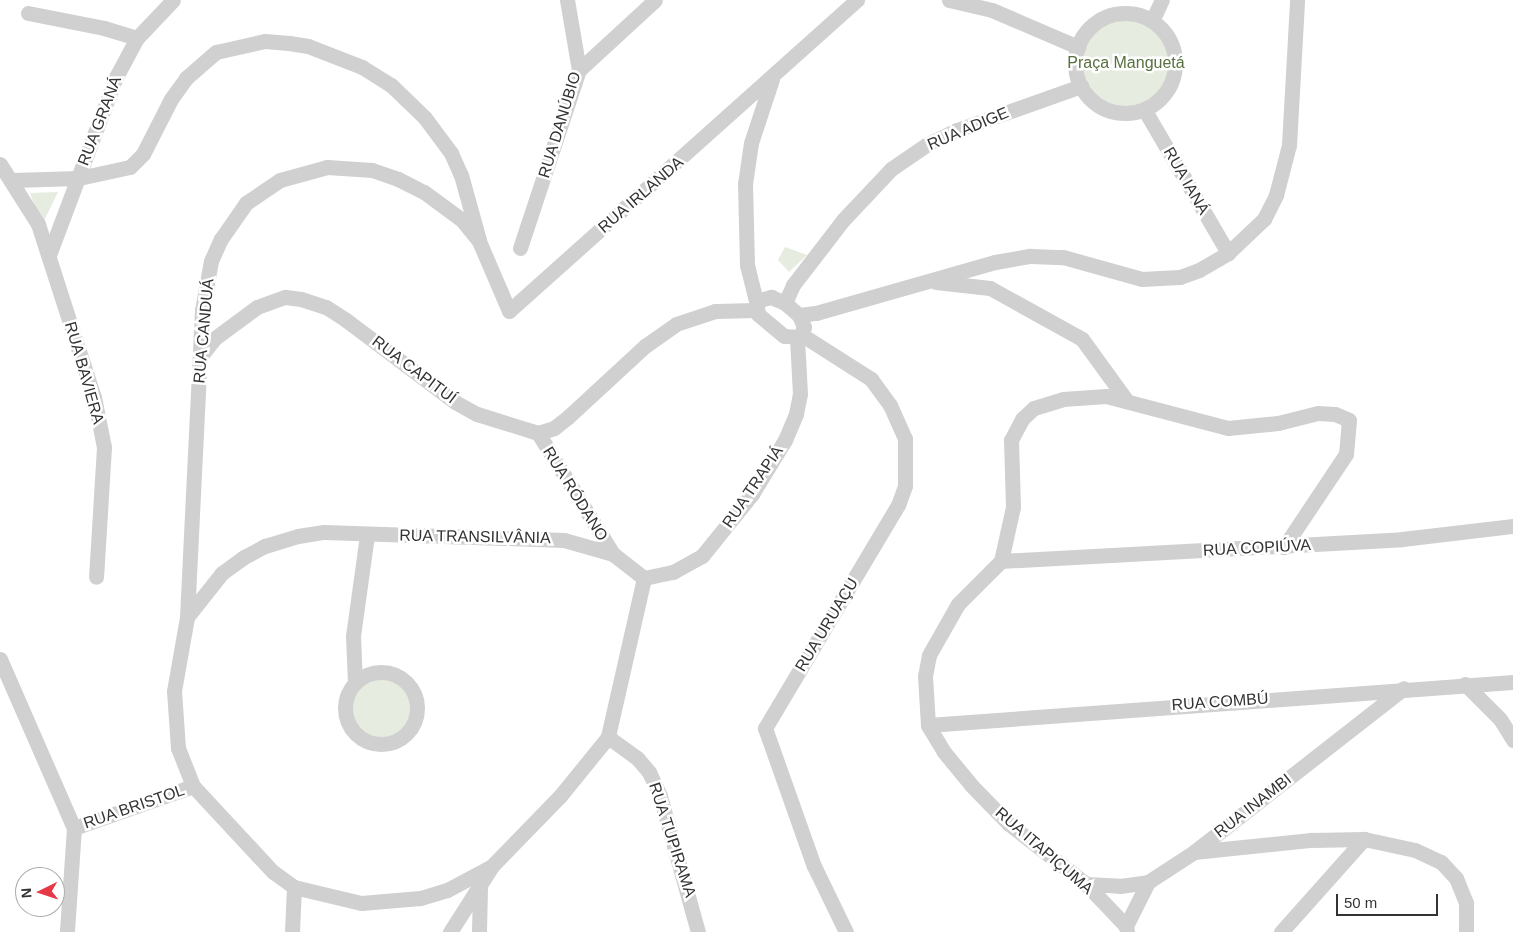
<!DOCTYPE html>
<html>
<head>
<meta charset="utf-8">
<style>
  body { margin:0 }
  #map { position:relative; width:1513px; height:932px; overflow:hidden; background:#fff; font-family:Helvetica,sans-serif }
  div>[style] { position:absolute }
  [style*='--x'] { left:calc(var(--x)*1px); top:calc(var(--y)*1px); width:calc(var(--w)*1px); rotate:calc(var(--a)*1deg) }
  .green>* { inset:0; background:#e6ecdf }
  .round { border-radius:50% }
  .street>* { height:15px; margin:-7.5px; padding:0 7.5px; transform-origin:7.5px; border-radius:7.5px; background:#d0d0d0 }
  .street>.ring { margin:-7.5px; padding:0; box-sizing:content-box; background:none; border:15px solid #d0d0d0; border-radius:50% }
  span { translate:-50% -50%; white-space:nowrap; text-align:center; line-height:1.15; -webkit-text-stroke:5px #fff; paint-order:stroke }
  .park-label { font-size:16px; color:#56703f }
  .street-label { font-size:16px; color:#333 }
  .north { position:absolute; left:15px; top:867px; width:50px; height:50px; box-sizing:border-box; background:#fff; border:1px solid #adadad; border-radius:50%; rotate:266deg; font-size:14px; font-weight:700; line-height:20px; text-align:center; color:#333 }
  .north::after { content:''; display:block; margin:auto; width:18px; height:22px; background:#e63946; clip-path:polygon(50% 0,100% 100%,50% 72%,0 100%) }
  .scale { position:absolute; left:1336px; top:894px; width:102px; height:22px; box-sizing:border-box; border:2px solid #333; border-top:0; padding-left:6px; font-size:15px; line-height:18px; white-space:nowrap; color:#333; -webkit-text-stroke:4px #fff; paint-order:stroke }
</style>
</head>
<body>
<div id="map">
  <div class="green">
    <i class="round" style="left:1081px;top:18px;width:90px;height:90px"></i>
    <i style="clip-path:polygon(58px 192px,42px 225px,30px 193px)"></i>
    <i style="clip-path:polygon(785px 247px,807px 255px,789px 272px,778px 260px)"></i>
    <i class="round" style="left:349px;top:677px;width:64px;height:64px"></i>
  </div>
  <div class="street">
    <i style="--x:949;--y:0;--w:44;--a:13.1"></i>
    <i style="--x:992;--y:10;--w:94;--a:23.3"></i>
    <i style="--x:28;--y:13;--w:77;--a:11.2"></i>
    <i style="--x:104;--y:28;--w:34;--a:17"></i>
    <i class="ring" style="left:1075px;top:13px;width:85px;height:85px"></i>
    <i style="--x:1152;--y:21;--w:23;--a:-65"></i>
    <i style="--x:579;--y:70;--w:103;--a:-42.6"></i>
    <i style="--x:1144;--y:109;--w:167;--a:59.7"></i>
    <i style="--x:0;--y:164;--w:71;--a:57.7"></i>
    <i style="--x:38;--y:224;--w:182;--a:72.1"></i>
    <i style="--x:94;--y:397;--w:51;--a:78.7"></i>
    <i style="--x:104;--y:447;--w:130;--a:93.5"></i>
    <i style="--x:12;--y:180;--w:67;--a:-1.7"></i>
    <i style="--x:79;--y:178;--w:52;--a:-12.2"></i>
    <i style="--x:130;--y:167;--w:18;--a:-45"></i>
    <i style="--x:143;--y:154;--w:62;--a:-63"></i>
    <i style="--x:171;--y:99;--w:26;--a:-54"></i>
    <i style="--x:186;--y:78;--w:40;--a:-41"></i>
    <i style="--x:216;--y:52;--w:50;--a:-12.7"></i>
    <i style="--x:265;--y:41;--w:24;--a:5"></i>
    <i style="--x:289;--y:43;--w:19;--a:9"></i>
    <i style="--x:308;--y:46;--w:58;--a:21.3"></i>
    <i style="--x:362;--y:67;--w:34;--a:32"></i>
    <i style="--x:391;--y:85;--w:47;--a:44.1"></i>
    <i style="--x:425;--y:118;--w:44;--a:53.4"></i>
    <i style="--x:451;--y:153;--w:24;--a:66"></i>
    <i style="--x:461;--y:175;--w:67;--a:74.5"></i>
    <i style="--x:520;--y:248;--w:188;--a:-71.7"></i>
    <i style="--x:579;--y:70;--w:71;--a:-99.7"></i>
    <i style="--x:49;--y:255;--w:190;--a:-69.4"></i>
    <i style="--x:116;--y:77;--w:44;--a:-61.7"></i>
    <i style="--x:137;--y:38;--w:52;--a:-46.5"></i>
    <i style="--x:936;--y:282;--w:54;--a:6.3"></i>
    <i style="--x:990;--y:288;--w:105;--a:29"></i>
    <i style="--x:1082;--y:339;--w:77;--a:54"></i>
    <i style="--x:771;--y:297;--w:15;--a:23"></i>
    <i style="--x:785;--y:303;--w:18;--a:41"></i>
    <i style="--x:799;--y:315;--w:13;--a:67"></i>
    <i style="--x:804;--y:327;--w:11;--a:112"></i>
    <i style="--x:800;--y:337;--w:16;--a:-176"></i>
    <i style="--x:784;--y:336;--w:34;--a:-140"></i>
    <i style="--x:758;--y:314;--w:13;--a:-99"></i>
    <i style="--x:756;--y:301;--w:16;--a:-15"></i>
    <i style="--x:756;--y:301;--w:37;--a:-104"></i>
    <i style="--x:747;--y:265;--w:81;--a:-91.4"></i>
    <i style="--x:745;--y:184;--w:41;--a:-81.7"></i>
    <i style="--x:751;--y:143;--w:67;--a:-71.8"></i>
    <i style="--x:785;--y:303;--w:20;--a:-66"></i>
    <i style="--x:793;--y:285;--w:82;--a:-52.4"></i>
    <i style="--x:843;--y:220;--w:70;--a:-46.7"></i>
    <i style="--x:891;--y:169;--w:42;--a:-34.4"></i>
    <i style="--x:926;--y:145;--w:34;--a:-26"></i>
    <i style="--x:957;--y:130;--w:132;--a:-19.5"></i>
    <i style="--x:799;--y:315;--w:17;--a:-7"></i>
    <i style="--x:816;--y:313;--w:186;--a:-15.9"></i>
    <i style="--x:995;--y:262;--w:36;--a:-10"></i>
    <i style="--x:1030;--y:256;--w:33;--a:2"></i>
    <i style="--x:1063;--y:257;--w:82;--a:15.6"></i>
    <i style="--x:1142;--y:279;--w:18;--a:-3"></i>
    <i style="--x:1160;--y:278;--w:20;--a:-3"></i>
    <i style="--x:1180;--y:277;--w:20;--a:-20"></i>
    <i style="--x:1199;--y:270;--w:34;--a:-30"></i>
    <i style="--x:1228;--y:253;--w:50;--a:-43.4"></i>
    <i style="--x:1264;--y:219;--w:27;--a:-63"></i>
    <i style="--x:1276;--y:195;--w:52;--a:-75.4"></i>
    <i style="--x:1289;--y:145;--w:145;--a:-86.8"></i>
    <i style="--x:802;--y:335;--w:82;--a:32.5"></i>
    <i style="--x:871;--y:379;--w:32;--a:54"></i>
    <i style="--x:890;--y:405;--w:37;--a:66"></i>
    <i style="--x:905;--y:439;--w:47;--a:90"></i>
    <i style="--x:905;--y:486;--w:20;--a:110"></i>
    <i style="--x:898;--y:505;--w:260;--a:120.8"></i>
    <i style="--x:765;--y:728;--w:146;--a:70.5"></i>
    <i style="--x:814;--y:866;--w:73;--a:64.1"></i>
    <i style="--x:200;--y:357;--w:24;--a:-52"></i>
    <i style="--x:215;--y:338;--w:52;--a:-36.4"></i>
    <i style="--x:257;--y:307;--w:30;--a:-20"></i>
    <i style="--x:285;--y:297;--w:16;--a:7"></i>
    <i style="--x:301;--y:299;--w:26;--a:18"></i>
    <i style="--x:326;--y:307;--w:24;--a:33"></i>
    <i style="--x:346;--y:320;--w:136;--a:37"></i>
    <i style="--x:455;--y:402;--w:25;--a:29"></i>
    <i style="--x:477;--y:414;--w:64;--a:17.3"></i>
    <i style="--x:538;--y:433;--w:17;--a:-17"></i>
    <i style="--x:554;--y:428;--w:18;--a:-38"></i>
    <i style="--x:568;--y:417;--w:105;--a:-42.7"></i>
    <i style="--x:645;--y:346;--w:38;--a:-35"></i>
    <i style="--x:676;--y:324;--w:41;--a:-18.4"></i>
    <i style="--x:715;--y:311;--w:41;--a:-1.4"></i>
    <i style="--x:538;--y:433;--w:142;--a:58.2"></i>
    <i style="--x:324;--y:532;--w:240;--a:1.9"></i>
    <i style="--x:564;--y:540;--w:51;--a:15.9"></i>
    <i style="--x:613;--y:554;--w:39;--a:38"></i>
    <i style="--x:644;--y:578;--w:163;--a:102.8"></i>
    <i style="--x:608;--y:737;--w:76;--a:129.1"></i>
    <i style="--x:560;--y:796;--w:98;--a:134.2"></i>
    <i style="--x:492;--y:866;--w:51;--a:151.9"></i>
    <i style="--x:447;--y:890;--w:28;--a:163"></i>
    <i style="--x:420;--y:898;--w:59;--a:175.2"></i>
    <i style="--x:361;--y:903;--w:69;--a:-166.6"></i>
    <i style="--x:294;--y:887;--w:26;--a:-144"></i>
    <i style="--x:273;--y:872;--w:117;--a:-132.9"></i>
    <i style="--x:193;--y:786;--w:41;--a:-111.5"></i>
    <i style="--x:178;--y:748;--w:57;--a:-94"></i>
    <i style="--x:174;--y:691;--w:75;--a:-80"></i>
    <i style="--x:187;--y:617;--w:56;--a:-51.5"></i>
    <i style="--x:222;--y:573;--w:27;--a:-36"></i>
    <i style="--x:244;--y:557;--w:24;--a:-28"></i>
    <i style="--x:265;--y:546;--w:34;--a:-17"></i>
    <i style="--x:298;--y:536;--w:26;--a:-9"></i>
    <i style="--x:1001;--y:561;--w:402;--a:-3.1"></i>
    <i style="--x:1402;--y:539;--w:112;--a:-6.7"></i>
    <i style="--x:644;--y:578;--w:30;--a:-12"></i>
    <i style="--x:673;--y:572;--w:33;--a:-29"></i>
    <i style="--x:702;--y:556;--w:80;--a:-51.1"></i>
    <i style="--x:752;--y:494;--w:63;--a:-58.6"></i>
    <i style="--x:785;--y:440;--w:28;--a:-67"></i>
    <i style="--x:796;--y:414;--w:20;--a:-79"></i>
    <i style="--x:800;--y:394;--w:56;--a:-93.1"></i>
    <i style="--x:187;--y:617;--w:307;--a:-87.2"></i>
    <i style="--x:202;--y:310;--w:50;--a:-79.6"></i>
    <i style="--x:211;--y:261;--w:24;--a:-66"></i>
    <i style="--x:221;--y:239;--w:44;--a:-55.2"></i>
    <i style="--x:246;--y:203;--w:41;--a:-34.1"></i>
    <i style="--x:280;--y:180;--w:49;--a:-15.5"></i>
    <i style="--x:327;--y:167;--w:45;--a:3.8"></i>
    <i style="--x:372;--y:170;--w:28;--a:19"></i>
    <i style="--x:398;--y:179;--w:29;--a:27"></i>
    <i style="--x:424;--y:192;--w:47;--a:36.4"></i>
    <i style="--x:462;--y:220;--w:27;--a:51"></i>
    <i style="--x:479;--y:241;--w:76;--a:66.8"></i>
    <i style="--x:509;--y:311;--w:467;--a:-41.8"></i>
    <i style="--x:0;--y:659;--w:184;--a:66.4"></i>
    <i style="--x:74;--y:828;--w:104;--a:93.9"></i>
    <i class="ring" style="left:345px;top:672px;width:57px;height:57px"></i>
    <i style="--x:355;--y:683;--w:47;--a:-92.4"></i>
    <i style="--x:353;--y:636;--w:102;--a:-82.1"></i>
    <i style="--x:1465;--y:684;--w:49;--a:45"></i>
    <i style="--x:1500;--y:719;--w:25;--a:58"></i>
    <i style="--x:928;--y:725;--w:587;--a:-4.2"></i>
    <i style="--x:608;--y:737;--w:36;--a:36"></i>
    <i style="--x:637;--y:758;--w:18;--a:49"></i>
    <i style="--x:649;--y:772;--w:26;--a:65"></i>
    <i style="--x:660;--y:796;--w:141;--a:74.4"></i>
    <i style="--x:74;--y:828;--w:126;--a:-19.4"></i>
    <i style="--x:1194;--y:852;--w:118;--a:-5.9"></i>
    <i style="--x:1311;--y:840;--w:53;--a:-1.1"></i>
    <i style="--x:1364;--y:839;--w:52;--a:12.2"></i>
    <i style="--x:1415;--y:850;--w:29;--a:25"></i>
    <i style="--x:1441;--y:862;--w:22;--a:47"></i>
    <i style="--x:1456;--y:878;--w:27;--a:68"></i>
    <i style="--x:1466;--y:903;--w:29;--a:90"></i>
    <i style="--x:1086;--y:884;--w:34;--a:3"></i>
    <i style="--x:1120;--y:886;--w:28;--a:-8"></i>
    <i style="--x:1148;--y:882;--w:55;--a:-33.1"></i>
    <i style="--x:1194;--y:852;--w:266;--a:-38"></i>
    <i style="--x:1126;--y:926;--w:49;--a:-63.4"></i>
    <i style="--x:292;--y:932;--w:45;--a:-87.5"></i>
    <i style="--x:450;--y:932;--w:78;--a:-57.5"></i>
    <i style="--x:479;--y:932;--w:45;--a:-88.7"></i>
    <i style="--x:1127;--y:932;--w:6;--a:-99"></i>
    <i style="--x:1126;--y:926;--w:58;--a:-133.6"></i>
    <i style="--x:1086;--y:884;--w:99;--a:-142"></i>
    <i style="--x:1008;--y:823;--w:52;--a:-134.2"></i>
    <i style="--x:972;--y:786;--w:44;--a:-129.5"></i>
    <i style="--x:944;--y:752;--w:31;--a:-121"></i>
    <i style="--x:928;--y:725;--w:49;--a:-93.5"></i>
    <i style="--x:925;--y:676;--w:21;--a:-79"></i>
    <i style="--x:929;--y:655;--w:59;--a:-60.4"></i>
    <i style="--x:958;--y:604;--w:61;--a:-45"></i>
    <i style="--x:1001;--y:561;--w:55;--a:-77.5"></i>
    <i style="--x:1013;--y:507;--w:67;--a:-91.7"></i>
    <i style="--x:1011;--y:440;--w:24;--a:-62"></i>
    <i style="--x:1022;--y:419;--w:16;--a:-43"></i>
    <i style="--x:1034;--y:408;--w:30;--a:-17"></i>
    <i style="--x:1063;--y:399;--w:43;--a:-4"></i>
    <i style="--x:1106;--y:396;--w:126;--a:14.7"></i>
    <i style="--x:1228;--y:428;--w:50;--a:-5.7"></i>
    <i style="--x:1278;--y:423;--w:41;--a:-14"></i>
    <i style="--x:1318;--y:413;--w:17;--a:3"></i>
    <i style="--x:1335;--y:414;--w:15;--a:23"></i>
    <i style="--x:1349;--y:420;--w:34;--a:95"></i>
    <i style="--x:1346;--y:454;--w:112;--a:123.7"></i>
    <i style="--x:1281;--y:932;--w:125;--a:-48.3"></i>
  </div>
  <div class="park-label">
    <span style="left:1126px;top:63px">Praça Manguetá</span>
  </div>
  <div class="street-label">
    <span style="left:100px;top:121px;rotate:-69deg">RUA GRANÁ</span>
    <span style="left:560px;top:125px;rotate:-73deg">RUA DANÚBIO</span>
    <span style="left:968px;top:129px;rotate:-23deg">RUA ADIGE</span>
    <span style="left:1186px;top:181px;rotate:60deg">RUA IANÁ</span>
    <span style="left:641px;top:195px;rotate:-41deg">RUA IRLANDA</span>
    <span style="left:204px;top:331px;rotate:-85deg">RUA CANDUÁ</span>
    <span style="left:414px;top:370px;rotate:37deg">RUA CAPITUÍ</span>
    <span style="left:84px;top:373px;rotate:74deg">RUA BAVIERA</span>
    <span style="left:753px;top:487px;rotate:-56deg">RUA TRAPIÁ</span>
    <span style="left:575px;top:494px;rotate:58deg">RUA RÓDANO</span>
    <span style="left:475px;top:537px;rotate:1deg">RUA TRANSILVÂNIA</span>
    <span style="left:1257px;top:548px;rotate:-3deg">RUA COPIÚVA</span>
    <span style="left:827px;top:625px;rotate:-59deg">RUA URUAÇU</span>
    <span style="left:1220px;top:702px;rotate:-4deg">RUA COMBÚ</span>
    <span style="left:1253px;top:806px;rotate:-38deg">RUA INAMBI</span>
    <span style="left:134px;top:807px;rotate:-19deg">RUA BRISTOL</span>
    <span style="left:672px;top:840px;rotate:72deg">RUA TUPIRAMA</span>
    <span style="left:1044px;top:851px;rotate:41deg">RUA ITAPIÇUMA</span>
  </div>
  <div class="north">N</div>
  <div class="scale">50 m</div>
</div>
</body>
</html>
